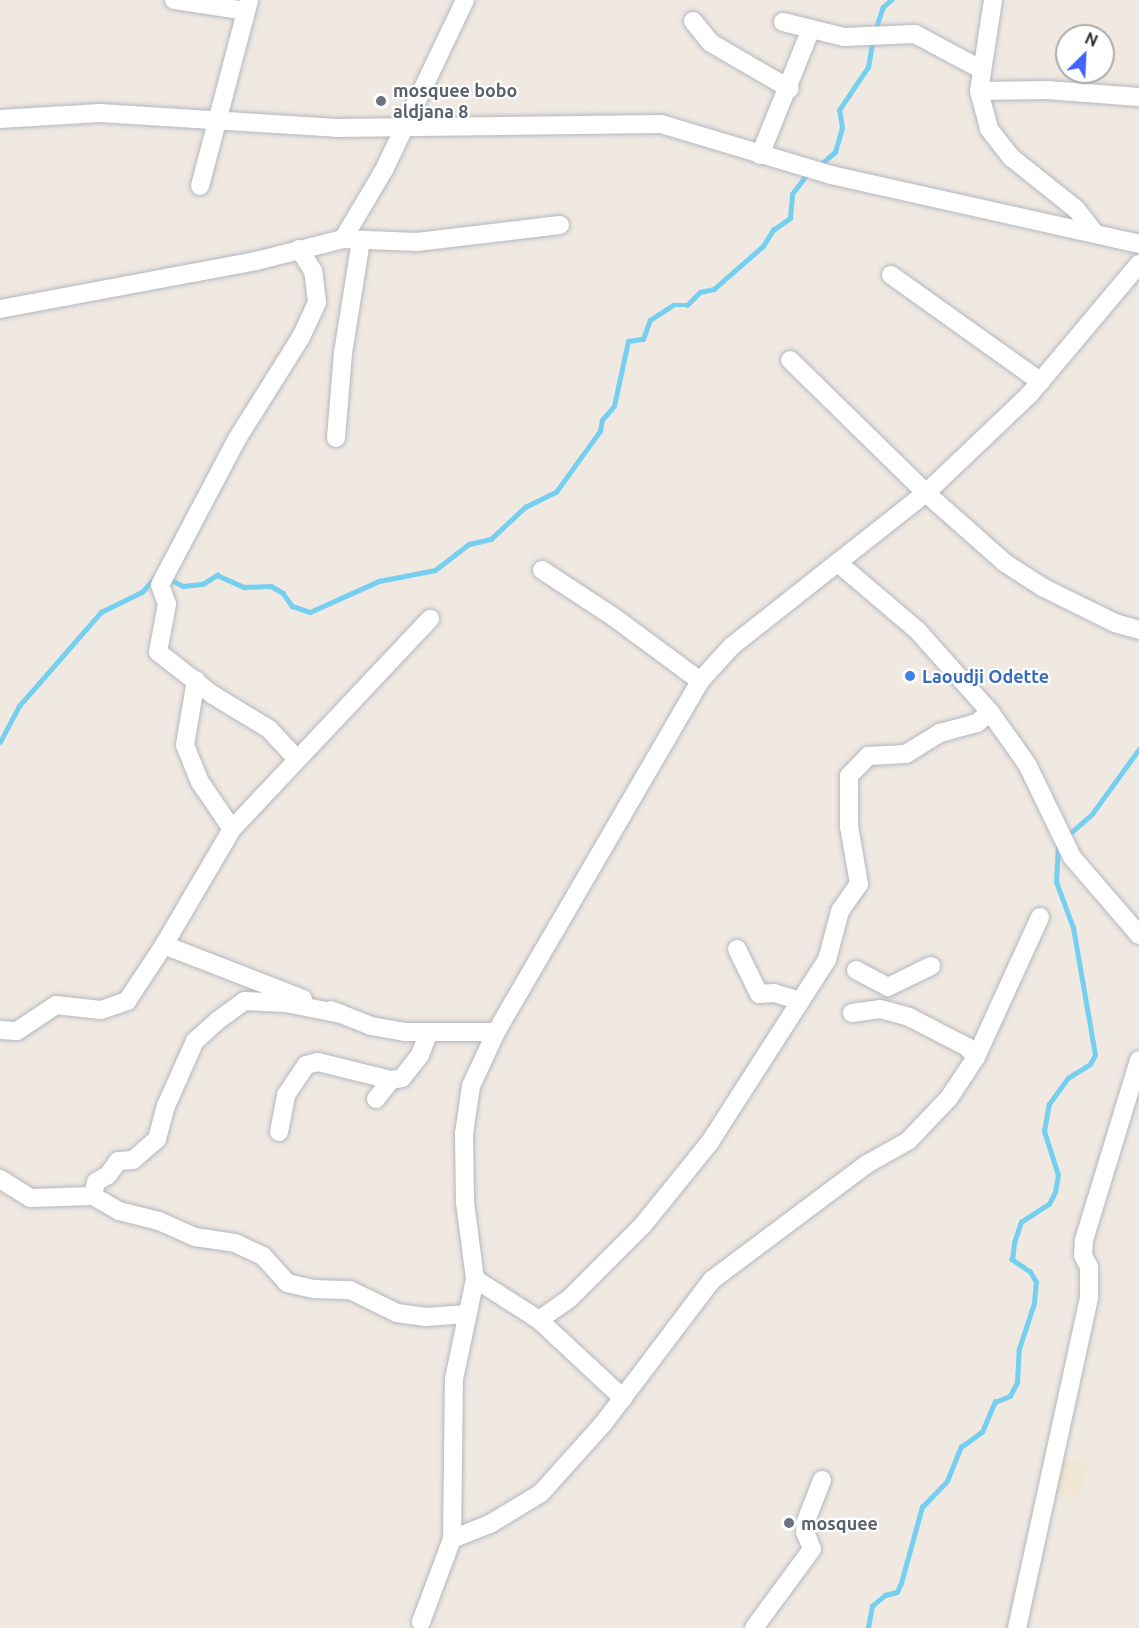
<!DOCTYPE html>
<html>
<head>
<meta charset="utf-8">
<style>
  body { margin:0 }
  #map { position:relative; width:1139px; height:1628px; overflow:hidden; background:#efe9e1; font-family:Ubuntu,sans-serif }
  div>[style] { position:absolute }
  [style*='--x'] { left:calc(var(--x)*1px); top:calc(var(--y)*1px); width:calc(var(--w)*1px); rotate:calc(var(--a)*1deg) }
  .education>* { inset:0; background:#f0e6d1; transform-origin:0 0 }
  .stream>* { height:4.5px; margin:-2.25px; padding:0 2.25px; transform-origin:2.25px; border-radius:2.25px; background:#75cff0 }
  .roads { filter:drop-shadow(0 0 2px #b4b7c1) drop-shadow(0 0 2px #b4b7c1) }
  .minor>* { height:18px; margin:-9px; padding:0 9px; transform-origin:9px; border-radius:9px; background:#fff }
  .dots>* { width:16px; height:16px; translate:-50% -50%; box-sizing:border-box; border:3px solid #fff; border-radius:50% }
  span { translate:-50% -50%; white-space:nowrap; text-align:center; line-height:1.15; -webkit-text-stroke:4.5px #fff; paint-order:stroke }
  .worship-label { font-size:18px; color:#5b616d; font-weight:700 }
  .left { translate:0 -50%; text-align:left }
  .shop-label { font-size:18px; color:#366cbe; font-weight:700 }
  .north { position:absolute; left:1055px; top:24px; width:60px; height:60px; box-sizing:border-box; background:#fff; border:2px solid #ababab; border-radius:50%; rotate:24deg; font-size:16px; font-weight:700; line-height:24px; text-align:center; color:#2e2e2e }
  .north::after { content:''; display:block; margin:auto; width:21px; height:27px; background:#4264fb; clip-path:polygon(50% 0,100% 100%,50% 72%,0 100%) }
</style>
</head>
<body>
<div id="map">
  <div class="education">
    <i style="left:1063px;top:1458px;width:26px;height:35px;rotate:16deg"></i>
  </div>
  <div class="stream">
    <i style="--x:875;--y:31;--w:25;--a:-72"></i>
    <i style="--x:883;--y:7;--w:11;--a:-41"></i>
    <i style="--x:820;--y:165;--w:20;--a:-41"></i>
    <i style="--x:835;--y:152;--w:25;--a:-74"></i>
    <i style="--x:842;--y:128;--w:18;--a:-99"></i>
    <i style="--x:839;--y:110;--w:52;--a:-56"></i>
    <i style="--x:868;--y:67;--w:28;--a:-80"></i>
    <i style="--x:168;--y:578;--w:17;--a:28"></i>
    <i style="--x:183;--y:586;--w:20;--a:-6"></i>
    <i style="--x:203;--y:584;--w:17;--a:-33"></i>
    <i style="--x:217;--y:575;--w:30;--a:24"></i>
    <i style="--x:244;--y:587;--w:27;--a:-2"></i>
    <i style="--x:271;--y:586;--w:14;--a:30"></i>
    <i style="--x:283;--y:593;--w:16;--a:55"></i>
    <i style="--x:292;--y:606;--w:19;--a:18"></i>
    <i style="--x:310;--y:612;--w:76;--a:-24.2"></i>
    <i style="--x:379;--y:581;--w:57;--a:-11.1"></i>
    <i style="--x:435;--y:570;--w:43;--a:-37.4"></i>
    <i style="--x:469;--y:544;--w:23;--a:-13"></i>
    <i style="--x:491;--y:539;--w:47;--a:-43.3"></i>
    <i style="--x:525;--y:507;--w:34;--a:-26"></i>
    <i style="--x:556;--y:492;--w:75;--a:-54.2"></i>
    <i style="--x:600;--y:431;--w:11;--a:-80"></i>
    <i style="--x:602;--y:420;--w:18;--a:-49"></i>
    <i style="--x:614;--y:406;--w:66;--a:-77.8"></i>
    <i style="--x:628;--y:341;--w:15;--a:-8"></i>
    <i style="--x:643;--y:339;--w:20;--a:-70"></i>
    <i style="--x:650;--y:320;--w:27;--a:-33"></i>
    <i style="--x:673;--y:305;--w:14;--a:0"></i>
    <i style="--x:687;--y:305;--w:18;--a:-45"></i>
    <i style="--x:700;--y:292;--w:14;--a:-12"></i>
    <i style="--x:714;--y:289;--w:65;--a:-41.3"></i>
    <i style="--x:763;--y:246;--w:19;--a:-58"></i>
    <i style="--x:773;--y:230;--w:21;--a:-35"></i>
    <i style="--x:790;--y:218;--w:24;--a:-85"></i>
    <i style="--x:792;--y:194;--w:26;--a:-53"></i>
    <i style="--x:0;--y:742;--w:41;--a:-62.2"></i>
    <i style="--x:19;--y:706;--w:125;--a:-48.9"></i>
    <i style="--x:101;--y:612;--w:46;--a:-26"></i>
    <i style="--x:142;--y:592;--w:24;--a:-48"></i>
    <i style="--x:1068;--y:835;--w:32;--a:-41"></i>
    <i style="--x:1092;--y:814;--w:80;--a:-54.1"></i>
    <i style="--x:868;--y:1628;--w:22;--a:-80"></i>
    <i style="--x:872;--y:1606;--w:17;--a:-40"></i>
    <i style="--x:885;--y:1595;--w:12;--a:-14"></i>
    <i style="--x:897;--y:1592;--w:10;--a:-66"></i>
    <i style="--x:901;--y:1583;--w:79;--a:-74.6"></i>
    <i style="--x:922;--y:1507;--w:36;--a:-46"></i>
    <i style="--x:947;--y:1481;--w:37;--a:-68"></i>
    <i style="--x:961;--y:1447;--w:26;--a:-36"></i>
    <i style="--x:982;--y:1432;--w:33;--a:-67"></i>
    <i style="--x:995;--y:1402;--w:16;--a:-22"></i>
    <i style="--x:1010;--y:1396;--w:16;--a:-63"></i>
    <i style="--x:1017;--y:1382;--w:33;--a:-87"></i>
    <i style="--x:1019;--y:1349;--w:48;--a:-71.9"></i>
    <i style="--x:1034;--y:1303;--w:21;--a:-85"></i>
    <i style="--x:1036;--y:1282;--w:12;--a:-121"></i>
    <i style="--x:1030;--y:1272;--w:22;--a:-146"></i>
    <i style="--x:1012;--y:1260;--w:17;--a:-83"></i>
    <i style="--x:1014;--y:1243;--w:22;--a:-72"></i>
    <i style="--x:1021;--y:1222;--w:33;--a:-33"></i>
    <i style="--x:1049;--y:1204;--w:13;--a:-63"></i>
    <i style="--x:1055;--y:1192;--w:17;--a:-80"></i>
    <i style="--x:1058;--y:1175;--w:46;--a:-107.7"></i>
    <i style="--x:1044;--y:1131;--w:27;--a:-80"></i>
    <i style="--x:1049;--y:1104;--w:32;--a:-54"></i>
    <i style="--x:1068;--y:1078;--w:26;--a:-32"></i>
    <i style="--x:1090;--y:1064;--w:10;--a:-61"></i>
    <i style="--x:1095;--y:1055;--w:129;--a:-99.8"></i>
    <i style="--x:1073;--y:928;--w:49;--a:-110.3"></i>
    <i style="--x:1056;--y:882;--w:38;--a:-87"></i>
  </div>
  <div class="roads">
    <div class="minor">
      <i style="--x:174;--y:0;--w:73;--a:8.7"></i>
      <i style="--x:993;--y:0;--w:92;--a:98.7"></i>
      <i style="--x:979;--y:91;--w:39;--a:75"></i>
      <i style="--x:989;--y:129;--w:37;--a:52"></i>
      <i style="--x:1012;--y:158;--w:82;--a:38.6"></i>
      <i style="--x:1076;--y:209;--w:31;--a:52"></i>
      <i style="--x:693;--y:21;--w:28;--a:51"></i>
      <i style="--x:711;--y:43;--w:91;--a:30.2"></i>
      <i style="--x:783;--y:22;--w:63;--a:13.8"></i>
      <i style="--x:844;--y:37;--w:71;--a:-2.4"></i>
      <i style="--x:915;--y:34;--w:76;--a:28.2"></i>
      <i style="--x:979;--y:91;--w:68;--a:-0.8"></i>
      <i style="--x:1047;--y:90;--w:92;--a:4.4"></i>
      <i style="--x:0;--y:119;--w:100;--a:-3.4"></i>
      <i style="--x:100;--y:113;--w:237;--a:3.6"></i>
      <i style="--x:337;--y:128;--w:324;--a:-0.7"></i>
      <i style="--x:661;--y:124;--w:177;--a:16.7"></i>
      <i style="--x:831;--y:175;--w:316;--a:12.6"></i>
      <i style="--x:760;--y:155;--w:136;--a:-68"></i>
      <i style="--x:200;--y:186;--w:192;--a:-75.2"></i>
      <i style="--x:343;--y:239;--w:74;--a:2.3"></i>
      <i style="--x:417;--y:242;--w:144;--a:-6.8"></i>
      <i style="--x:1139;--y:264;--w:170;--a:130"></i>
      <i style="--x:1030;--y:394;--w:144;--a:136.4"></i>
      <i style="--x:926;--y:493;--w:106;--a:41.5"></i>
      <i style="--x:1005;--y:563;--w:46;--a:32.7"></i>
      <i style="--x:1044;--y:588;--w:79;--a:26.2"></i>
      <i style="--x:1115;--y:623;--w:25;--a:16"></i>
      <i style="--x:891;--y:275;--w:184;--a:35.5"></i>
      <i style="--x:0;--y:309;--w:260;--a:-10.6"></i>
      <i style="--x:256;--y:261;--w:90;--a:-14.2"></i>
      <i style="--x:343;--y:239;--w:80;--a:-59.3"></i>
      <i style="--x:384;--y:170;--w:188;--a:-64.5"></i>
      <i style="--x:336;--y:438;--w:85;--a:-85.3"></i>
      <i style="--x:343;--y:353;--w:114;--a:-80.9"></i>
      <i style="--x:838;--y:563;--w:104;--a:40.3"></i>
      <i style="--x:917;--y:630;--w:110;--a:48.3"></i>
      <i style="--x:990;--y:712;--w:64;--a:54.6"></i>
      <i style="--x:1027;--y:764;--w:103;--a:64.2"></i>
      <i style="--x:1072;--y:857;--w:103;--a:49.3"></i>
      <i style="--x:542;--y:570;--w:87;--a:33.3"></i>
      <i style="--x:615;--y:618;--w:106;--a:36.5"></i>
      <i style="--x:196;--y:680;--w:66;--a:99.6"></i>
      <i style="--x:185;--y:745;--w:40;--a:68"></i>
      <i style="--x:200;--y:782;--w:57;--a:55.8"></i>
      <i style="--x:297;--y:759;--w:41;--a:-133"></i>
      <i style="--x:269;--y:729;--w:66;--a:-148.7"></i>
      <i style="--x:213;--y:695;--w:70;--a:-142"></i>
      <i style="--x:158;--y:652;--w:49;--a:-79.4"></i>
      <i style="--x:167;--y:604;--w:20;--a:-110"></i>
      <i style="--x:160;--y:585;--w:165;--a:-62.2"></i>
      <i style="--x:237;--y:439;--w:120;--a:-57.9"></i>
      <i style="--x:301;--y:337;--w:38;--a:-65"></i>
      <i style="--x:317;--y:302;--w:31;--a:-97"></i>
      <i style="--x:313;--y:271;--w:26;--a:-122"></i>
      <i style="--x:164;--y:945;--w:149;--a:21.2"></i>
      <i style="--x:737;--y:949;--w:50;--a:63.9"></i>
      <i style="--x:759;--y:994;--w:15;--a:-4"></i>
      <i style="--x:774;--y:993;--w:28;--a:17"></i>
      <i style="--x:856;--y:970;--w:36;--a:28"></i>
      <i style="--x:888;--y:987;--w:48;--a:-26"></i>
      <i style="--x:331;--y:1010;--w:43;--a:21.8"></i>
      <i style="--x:371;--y:1026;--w:34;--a:10"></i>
      <i style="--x:404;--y:1032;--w:92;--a:0"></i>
      <i style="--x:852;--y:1013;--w:28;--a:-8"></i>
      <i style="--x:880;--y:1009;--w:30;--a:15"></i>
      <i style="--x:909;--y:1017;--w:65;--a:27.3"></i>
      <i style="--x:967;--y:1047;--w:13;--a:48"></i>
      <i style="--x:0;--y:1030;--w:17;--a:3"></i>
      <i style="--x:17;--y:1031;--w:47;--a:-33.7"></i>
      <i style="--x:56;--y:1005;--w:45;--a:6.3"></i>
      <i style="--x:101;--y:1010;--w:28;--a:-19"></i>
      <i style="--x:127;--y:1001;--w:67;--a:-56.5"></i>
      <i style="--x:164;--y:945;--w:134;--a:-59.6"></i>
      <i style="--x:232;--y:829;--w:289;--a:-46.7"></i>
      <i style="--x:376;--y:1099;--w:24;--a:-52"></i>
      <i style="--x:391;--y:1080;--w:11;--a:-10"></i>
      <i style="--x:402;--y:1078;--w:29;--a:-52"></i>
      <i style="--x:420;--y:1055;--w:22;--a:-69"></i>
      <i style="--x:279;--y:1132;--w:38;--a:-79"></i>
      <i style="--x:286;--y:1095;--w:36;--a:-56"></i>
      <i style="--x:306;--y:1065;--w:12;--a:-14"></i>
      <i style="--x:318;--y:1062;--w:75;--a:13.9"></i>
      <i style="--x:0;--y:1179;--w:36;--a:32"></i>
      <i style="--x:31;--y:1198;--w:62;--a:-1.8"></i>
      <i style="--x:93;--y:1196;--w:30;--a:30"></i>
      <i style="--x:119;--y:1211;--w:41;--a:14"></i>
      <i style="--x:159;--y:1221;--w:39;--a:24"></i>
      <i style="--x:195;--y:1237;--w:40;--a:8.5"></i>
      <i style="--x:235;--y:1243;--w:31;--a:25"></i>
      <i style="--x:263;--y:1256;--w:36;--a:48"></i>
      <i style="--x:287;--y:1283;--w:27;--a:13"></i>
      <i style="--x:313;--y:1289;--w:37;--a:2"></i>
      <i style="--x:350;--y:1290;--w:52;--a:26.1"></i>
      <i style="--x:397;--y:1313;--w:29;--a:8"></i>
      <i style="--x:426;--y:1317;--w:41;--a:-4.2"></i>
      <i style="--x:93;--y:1196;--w:14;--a:-78"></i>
      <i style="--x:96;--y:1182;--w:14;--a:-30"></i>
      <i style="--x:108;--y:1175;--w:17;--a:-54"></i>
      <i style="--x:118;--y:1161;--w:15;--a:-4"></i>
      <i style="--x:133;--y:1160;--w:32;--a:-41"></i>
      <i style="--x:157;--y:1139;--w:34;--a:-75"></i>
      <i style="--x:166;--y:1106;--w:71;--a:-66"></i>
      <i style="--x:195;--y:1041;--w:30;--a:-42"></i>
      <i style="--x:217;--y:1021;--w:34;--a:-36"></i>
      <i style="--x:245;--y:1001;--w:41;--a:2.8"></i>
      <i style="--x:286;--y:1003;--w:56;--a:11.3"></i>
      <i style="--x:475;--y:1279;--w:76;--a:32.6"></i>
      <i style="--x:539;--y:1320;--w:38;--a:-35"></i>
      <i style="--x:570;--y:1298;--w:103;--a:-45"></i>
      <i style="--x:643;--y:1225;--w:107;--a:-51.1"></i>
      <i style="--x:710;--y:1142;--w:216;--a:-57.3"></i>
      <i style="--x:827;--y:960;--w:51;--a:-75.1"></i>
      <i style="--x:840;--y:911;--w:33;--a:-55"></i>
      <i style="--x:859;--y:884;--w:59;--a:-99.8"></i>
      <i style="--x:849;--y:826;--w:50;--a:-90"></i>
      <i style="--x:849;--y:776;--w:28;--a:-46"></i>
      <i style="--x:868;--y:756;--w:38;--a:-3"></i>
      <i style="--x:906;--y:754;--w:40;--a:-32"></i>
      <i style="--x:940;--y:733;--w:38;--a:-15"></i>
      <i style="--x:977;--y:723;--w:17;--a:-40"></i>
      <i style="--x:539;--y:1320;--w:115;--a:42.9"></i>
      <i style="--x:452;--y:1539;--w:41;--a:-21.5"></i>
      <i style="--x:490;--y:1524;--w:60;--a:-31.3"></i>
      <i style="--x:541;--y:1493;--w:93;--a:-48.1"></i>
      <i style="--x:603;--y:1424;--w:181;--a:-52.9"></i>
      <i style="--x:712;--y:1280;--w:194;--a:-36.8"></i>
      <i style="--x:867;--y:1164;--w:47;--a:-29.3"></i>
      <i style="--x:908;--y:1141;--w:59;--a:-46.4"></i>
      <i style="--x:949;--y:1098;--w:49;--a:-56.6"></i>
      <i style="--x:976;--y:1057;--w:154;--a:-65.4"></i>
      <i style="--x:421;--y:1622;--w:89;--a:-69.5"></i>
      <i style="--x:452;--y:1539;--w:160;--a:-89.3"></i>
      <i style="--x:454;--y:1379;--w:102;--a:-78.1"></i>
      <i style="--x:475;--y:1279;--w:78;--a:-97.4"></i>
      <i style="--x:465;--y:1202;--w:68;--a:-90.8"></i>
      <i style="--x:464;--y:1134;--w:49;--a:-81.7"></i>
      <i style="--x:471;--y:1086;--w:60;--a:-65.2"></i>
      <i style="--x:496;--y:1032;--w:406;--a:-59.8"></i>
      <i style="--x:700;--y:681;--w:47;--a:-47.6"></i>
      <i style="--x:732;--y:646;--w:247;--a:-38.3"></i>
      <i style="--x:926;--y:493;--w:190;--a:-135.6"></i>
      <i style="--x:754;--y:1628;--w:98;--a:-53.7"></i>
      <i style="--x:812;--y:1549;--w:18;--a:-112"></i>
      <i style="--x:805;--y:1532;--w:11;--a:-85"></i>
      <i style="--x:806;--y:1521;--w:44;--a:-68.7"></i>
      <i style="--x:1017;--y:1628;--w:338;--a:-77.7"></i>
      <i style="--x:1089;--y:1298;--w:31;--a:-90"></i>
      <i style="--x:1089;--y:1267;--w:13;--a:-117"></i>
      <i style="--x:1083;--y:1255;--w:15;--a:-86"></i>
      <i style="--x:1084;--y:1240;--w:188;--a:-73"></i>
    </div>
  </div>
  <div class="dots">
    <i style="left:381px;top:101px;background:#6b7280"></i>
    <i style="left:910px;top:676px;background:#3f7fe0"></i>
    <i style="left:789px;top:1523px;background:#6b7280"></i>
  </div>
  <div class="worship-label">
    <span class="left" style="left:393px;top:101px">mosquee bobo<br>aldjana 8</span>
    <span class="left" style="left:801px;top:1523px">mosquee</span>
  </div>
  <div class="shop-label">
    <span class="left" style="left:922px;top:676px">Laoudji Odette</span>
  </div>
  <div class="north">N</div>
</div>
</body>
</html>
